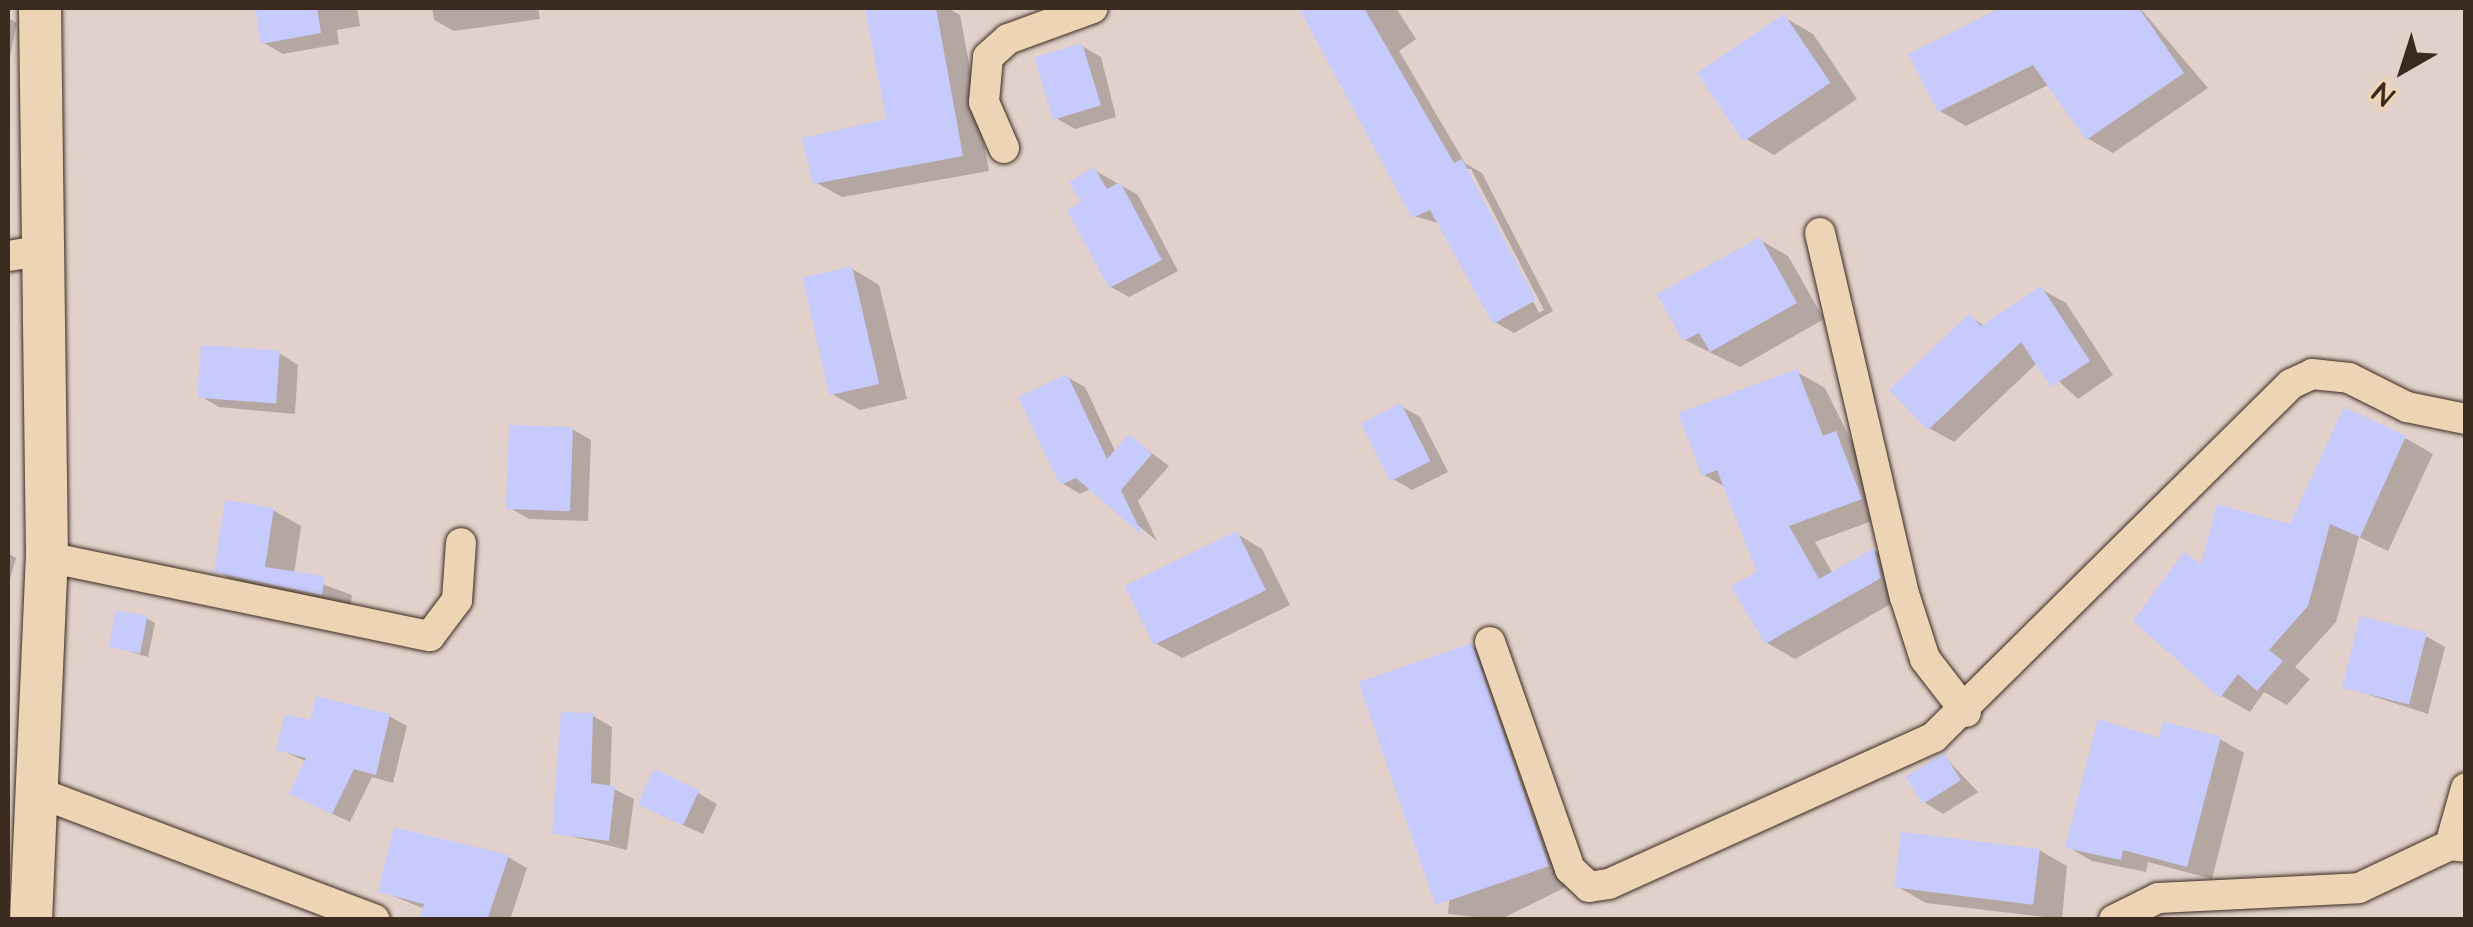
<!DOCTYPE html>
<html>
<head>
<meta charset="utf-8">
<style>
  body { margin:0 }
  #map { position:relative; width:2473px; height:927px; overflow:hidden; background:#e1d1ca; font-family:"Architects Daughter",sans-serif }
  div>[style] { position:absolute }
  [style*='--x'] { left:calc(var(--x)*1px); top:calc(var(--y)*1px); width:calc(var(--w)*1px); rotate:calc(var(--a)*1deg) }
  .shadow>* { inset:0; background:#0003 }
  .building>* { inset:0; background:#c7cafc; transform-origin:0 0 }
  .roads { filter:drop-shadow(0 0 2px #3b2a1e) drop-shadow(0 0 2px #3b2a1e) }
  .street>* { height:30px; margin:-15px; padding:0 15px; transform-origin:15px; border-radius:15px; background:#ecd4b4 }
  .secondary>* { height:42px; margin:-21px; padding:0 21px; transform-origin:21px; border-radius:21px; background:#ecd4b4 }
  span { translate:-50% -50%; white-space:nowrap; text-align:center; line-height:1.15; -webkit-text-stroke:9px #ecd4b4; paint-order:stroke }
  .frame { position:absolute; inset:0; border:10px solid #3b2a1e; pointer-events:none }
  .north { position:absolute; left:2353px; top:20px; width:100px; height:100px; -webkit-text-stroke:8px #ecd4b4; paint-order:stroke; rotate:219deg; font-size:28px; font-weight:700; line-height:40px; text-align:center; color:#3b2a1e }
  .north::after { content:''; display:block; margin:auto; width:35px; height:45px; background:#3b2a1e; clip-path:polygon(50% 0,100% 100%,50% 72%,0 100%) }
</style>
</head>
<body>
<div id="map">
  <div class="shadow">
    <i style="clip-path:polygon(257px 8px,357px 8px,360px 26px,337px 30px,339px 44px,283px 54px,264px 43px)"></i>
    <i style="clip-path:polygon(432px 8px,538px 8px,540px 19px,454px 31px,434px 20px)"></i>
    <i style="clip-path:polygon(947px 8px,960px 15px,989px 171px,842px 197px,815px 182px,889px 121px,868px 11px)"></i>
    <i style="clip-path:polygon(evenodd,1302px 8px,1396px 8px,1416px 39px,1399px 51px,1465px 163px,1482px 173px,1553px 311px,1514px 333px,1495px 322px,1441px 224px,1414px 216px,1302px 8px,1465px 169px,1471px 169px,1544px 310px,1539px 313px,1465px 169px)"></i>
    <i style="clip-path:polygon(2000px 8px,2140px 8px,2208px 88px,2113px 153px,2087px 138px,2048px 85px,1966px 126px,1940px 111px,1911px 55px)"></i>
    <i style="clip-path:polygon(1784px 17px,1813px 34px,1857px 99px,1774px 155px,1746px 139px)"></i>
    <i style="clip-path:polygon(8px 18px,17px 23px,8px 66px)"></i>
    <i style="clip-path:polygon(1082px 46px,1101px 57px,1116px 117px,1075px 129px,1056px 118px)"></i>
    <i style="clip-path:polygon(1094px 170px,1138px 195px,1178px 271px,1129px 297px,1111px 287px)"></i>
    <i style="clip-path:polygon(1760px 240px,1788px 256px,1824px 319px,1740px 367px,1685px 340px)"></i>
    <i style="clip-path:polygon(851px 268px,879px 285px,907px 399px,860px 410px,832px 394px)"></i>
    <i style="clip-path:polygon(2041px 289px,2066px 303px,2113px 375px,2078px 399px,2038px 362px,1954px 442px,1929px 428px,1970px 317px,1985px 326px)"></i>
    <i style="clip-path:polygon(279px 353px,298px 365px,295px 414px,219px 407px,200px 396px)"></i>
    <i style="clip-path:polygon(1797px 372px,1825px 388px,1888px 515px,1815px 542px,1833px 574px,1874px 550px,1902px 567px,1908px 594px,1795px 659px,1767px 643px,1760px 573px,1727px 488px,1704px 475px)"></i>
    <i style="clip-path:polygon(1067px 377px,1085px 387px,1116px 453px,1130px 437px,1169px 466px,1138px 501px,1157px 541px,1092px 488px,1080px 494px,1062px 483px)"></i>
    <i style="clip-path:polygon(1401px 406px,1420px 417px,1448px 472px,1412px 490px,1393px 479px)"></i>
    <i style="clip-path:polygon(572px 429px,591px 440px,588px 521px,529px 519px,510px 508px)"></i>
    <i style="clip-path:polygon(2405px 438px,2433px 454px,2388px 551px,2359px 537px,2336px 622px,2295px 667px,2310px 679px,2287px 705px,2264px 692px,2250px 712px,2222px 696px,2203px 565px,2291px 527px)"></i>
    <i style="clip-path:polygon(273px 510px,301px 526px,294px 574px,352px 595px,350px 609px,245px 587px,217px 571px)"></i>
    <i style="clip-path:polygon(1237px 534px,1262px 549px,1290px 605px,1182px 658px,1157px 644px)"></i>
    <i style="clip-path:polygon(8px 553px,16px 558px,8px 587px)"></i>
    <i style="clip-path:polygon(146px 618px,155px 623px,148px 657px,112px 646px)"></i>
    <i style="clip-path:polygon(2426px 636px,2445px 647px,2428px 714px,2345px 687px)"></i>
    <i style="clip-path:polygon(1471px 645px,1500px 662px,1576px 882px,1499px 920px,1448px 914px)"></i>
    <i style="clip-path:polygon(389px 716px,407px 726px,393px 783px,372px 777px,350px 822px,310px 803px,307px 762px,279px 749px,312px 723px)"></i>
    <i style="clip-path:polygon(593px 716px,612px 727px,610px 787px,634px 799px,627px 850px,554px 832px)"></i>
    <i style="clip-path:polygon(2220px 739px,2244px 753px,2212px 879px,2148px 862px,2146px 872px,2092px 861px,2068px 847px,2161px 741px)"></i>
    <i style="clip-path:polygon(1944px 756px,1978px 792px,1943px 814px,1924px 802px)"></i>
    <i style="clip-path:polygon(698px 793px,717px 804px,703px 834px,660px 815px)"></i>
    <i style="clip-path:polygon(2039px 850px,2067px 866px,2062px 919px,1926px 903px,1898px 887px)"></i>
    <i style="clip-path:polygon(508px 857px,527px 868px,510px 920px,421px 920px,425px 909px,381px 891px)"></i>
  </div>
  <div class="building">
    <i style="clip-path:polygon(255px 8px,317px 8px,321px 33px,261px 44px)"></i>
    <i style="clip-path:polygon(865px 8px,936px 8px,963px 156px,813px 184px,802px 138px,886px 119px)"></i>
    <i style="clip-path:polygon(1299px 8px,1364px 8px,1454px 163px,1462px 159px,1536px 300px,1493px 324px,1430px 210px,1412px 218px)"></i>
    <i style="clip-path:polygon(2001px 8px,2139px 8px,2184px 73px,2086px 140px,2033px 65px,1938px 112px,1908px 54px)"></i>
    <i style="left:1784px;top:14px;width:83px;height:105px;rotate:56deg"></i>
    <i style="left:1082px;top:43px;width:65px;height:50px;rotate:73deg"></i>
    <i style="clip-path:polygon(1094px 167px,1107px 189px,1120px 182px,1162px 260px,1109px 288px,1067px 210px,1081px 202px,1069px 182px)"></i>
    <i style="clip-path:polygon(1760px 237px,1797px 303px,1710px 352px,1699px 333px,1683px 341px,1657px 294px)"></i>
    <i style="left:852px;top:266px;width:121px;height:51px;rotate:77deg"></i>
    <i style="clip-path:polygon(2041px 286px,2090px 361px,2051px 387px,2021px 342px,1928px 430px,1889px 390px,1969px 314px,1981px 326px)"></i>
    <i style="left:201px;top:345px;width:79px;height:53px;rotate:4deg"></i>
    <i style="clip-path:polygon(1797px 369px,1823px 436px,1836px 431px,1862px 499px,1789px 526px,1819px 579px,1874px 548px,1881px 578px,1765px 644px,1731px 586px,1757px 572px,1717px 470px,1702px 476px,1678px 413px)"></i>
    <i style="clip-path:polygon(1067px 374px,1107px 459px,1129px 434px,1152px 454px,1121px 490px,1143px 536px,1076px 478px,1060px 485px,1018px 397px)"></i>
    <i style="left:1401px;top:403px;width:65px;height:45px;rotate:63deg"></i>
    <i style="clip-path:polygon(2344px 407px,2406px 436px,2360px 537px,2330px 524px,2308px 606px,2269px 650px,2283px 661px,2257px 691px,2238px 674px,2220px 698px,2133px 621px,2184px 552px,2201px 564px,2217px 504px,2290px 524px)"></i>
    <i style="left:509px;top:425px;width:64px;height:84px;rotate:2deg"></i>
    <i style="clip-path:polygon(225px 500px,274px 508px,265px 567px,325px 576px,322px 595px,214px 572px)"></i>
    <i style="left:1237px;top:531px;width:66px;height:125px;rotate:64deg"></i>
    <i style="left:116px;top:610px;width:32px;height:38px;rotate:11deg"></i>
    <i style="left:2360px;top:616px;width:69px;height:74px;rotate:14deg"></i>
    <i style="left:1472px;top:643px;width:236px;height:120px;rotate:71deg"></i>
    <i style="clip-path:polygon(316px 696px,390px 714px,376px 775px,354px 769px,332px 814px,289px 794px,306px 758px,276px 750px,285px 714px,310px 720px)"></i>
    <i style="clip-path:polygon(561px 712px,593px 713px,591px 783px,615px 786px,609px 841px,552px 834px)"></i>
    <i style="clip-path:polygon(2098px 719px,2159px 738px,2163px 721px,2221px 737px,2187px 867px,2123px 850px,2121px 860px,2065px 848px)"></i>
    <i style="left:1944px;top:753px;width:32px;height:45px;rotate:58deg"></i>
    <i style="left:654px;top:769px;width:50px;height:39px;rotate:25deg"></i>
    <i style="clip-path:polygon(394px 827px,509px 855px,487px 920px,419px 920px,424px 904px,378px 892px)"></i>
    <i style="left:1901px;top:832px;width:140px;height:56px;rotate:7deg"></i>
  </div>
  <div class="roads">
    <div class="street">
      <i style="--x:1004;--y:148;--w:50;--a:-113.5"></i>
      <i style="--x:984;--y:102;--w:45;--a:-84.9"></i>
      <i style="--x:988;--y:57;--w:27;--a:-42"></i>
      <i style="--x:1008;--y:39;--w:90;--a:-20"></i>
      <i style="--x:1820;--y:233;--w:374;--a:76.9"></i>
      <i style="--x:1905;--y:597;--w:65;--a:72.1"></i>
      <i style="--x:1925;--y:659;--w:67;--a:52.3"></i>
      <i style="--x:8;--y:256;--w:32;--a:-9"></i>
      <i style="--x:47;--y:557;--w:391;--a:11.7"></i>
      <i style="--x:430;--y:636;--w:45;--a:-53.1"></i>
      <i style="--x:457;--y:600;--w:57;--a:-86"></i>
      <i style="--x:1490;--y:642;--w:241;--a:70.6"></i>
      <i style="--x:1570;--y:869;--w:26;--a:43"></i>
      <i style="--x:1589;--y:887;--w:20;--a:-9"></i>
      <i style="--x:1609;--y:884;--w:357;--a:-24.3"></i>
      <i style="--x:1934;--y:737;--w:502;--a:-44.68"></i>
      <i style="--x:2291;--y:384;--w:23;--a:-25"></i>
      <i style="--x:2312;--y:374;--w:37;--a:6"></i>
      <i style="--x:2349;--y:378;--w:65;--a:26.6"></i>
      <i style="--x:2407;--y:407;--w:60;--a:11.5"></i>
      <i style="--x:37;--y:792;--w:361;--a:20.7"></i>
      <i style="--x:2450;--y:845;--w:59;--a:-74.3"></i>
      <i style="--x:2114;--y:920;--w:49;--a:-26.6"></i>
      <i style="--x:2158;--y:898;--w:201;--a:-2.8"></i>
      <i style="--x:2359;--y:888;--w:101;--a:-25.3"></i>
      <i style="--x:2450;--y:845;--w:16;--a:7"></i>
    </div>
    <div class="secondary">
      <i style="--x:31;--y:920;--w:363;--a:-87.5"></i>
      <i style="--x:47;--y:557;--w:549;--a:-90.73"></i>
    </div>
  </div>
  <div class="frame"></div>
  <div class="north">N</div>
</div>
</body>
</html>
